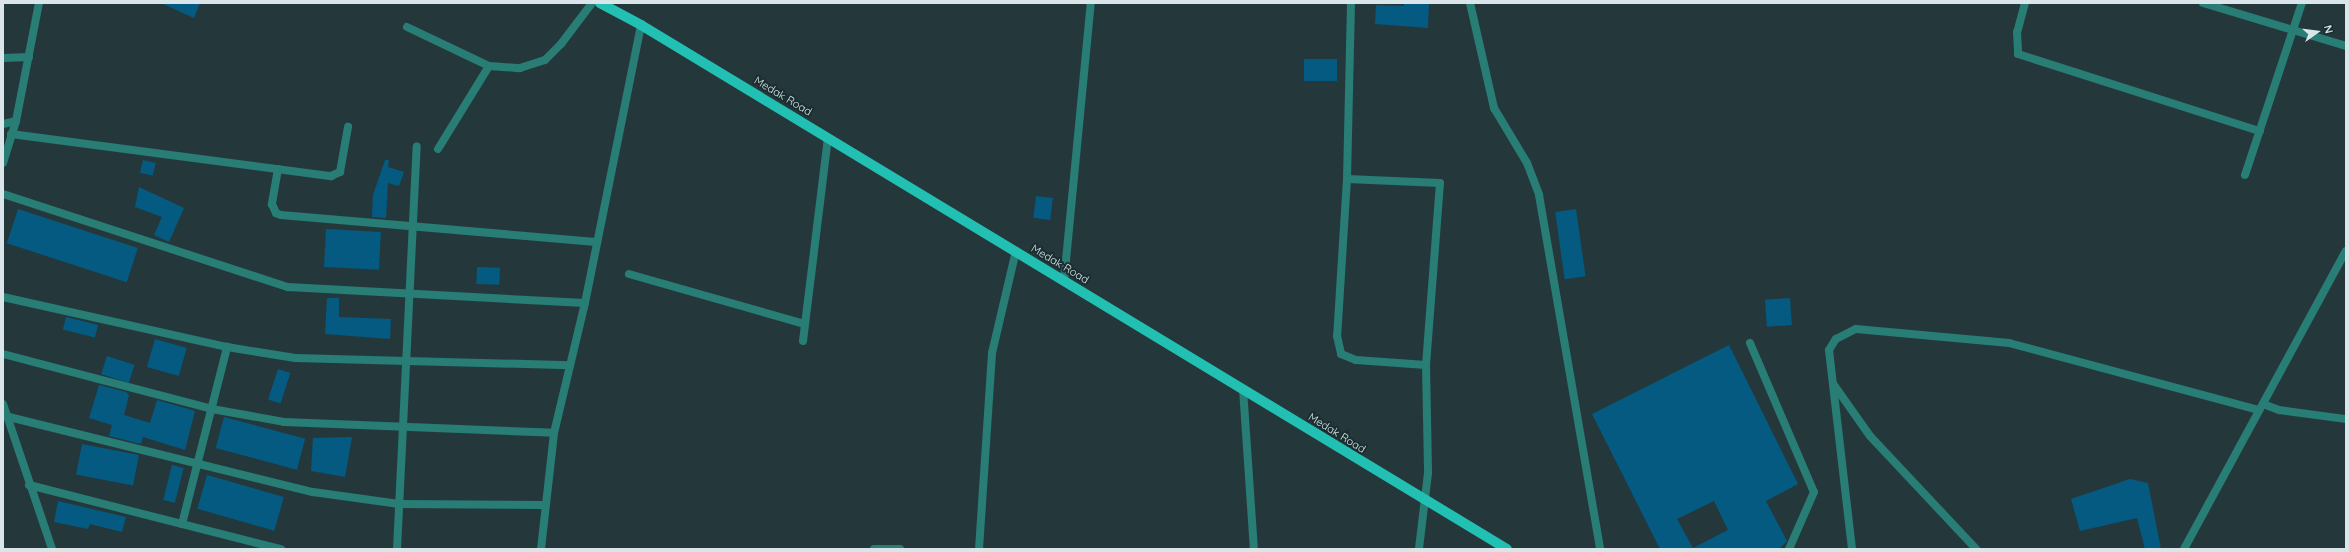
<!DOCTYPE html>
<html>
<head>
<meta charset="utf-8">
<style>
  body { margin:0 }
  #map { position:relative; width:2349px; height:552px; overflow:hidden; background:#24383c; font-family:Quicksand,sans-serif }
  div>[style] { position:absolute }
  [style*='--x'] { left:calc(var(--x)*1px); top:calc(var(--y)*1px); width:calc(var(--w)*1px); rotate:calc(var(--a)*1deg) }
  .building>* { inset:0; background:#045a81; transform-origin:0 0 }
  .service>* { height:8px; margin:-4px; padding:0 4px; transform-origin:4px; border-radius:4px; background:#287d75 }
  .minor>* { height:8px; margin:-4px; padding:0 4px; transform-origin:4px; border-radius:4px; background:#287d75 }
  .primary>* { height:10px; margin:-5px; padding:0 5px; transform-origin:5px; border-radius:5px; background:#22c0b3 }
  span { translate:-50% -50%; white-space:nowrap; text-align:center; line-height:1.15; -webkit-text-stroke:4px #1a2d31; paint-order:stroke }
  .street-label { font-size:11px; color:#d9e5e8 }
  .frame { position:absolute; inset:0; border:4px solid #d9e5e8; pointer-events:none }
  .north { position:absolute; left:2297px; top:12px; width:40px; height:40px; -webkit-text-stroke:3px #1a2d31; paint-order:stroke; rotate:76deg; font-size:11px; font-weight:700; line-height:16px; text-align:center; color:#d9e5e8 }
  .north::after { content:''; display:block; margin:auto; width:14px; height:18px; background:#d9e5e8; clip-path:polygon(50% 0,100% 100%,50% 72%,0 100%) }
</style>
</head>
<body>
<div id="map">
  <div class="building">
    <i style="clip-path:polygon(161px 3px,200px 3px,194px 18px)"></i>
    <i style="clip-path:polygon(1404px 3px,1429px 3px,1428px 28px,1375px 24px,1376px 5px,1404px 6px)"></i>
    <i style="left:1304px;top:59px;width:33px;height:22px"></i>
    <i style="left:143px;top:160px;width:13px;height:13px;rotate:13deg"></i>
    <i style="clip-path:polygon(385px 160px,389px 160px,388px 167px,404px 172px,399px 186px,388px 183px,386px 218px,372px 217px,373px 195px)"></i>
    <i style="clip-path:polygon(139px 187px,184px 208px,169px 242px,154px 235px,162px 217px,135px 207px)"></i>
    <i style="left:1036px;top:196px;width:17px;height:22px;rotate:7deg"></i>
    <i style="left:18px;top:209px;width:126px;height:36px;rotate:18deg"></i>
    <i style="left:1576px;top:209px;width:68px;height:21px;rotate:82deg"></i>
    <i style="left:326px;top:229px;width:55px;height:38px;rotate:3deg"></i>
    <i style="left:477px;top:267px;width:23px;height:17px;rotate:2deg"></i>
    <i style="clip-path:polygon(327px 298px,339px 298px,339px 317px,391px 319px,390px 339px,325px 334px)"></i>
    <i style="left:1790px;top:298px;width:27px;height:25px;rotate:86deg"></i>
    <i style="left:66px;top:317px;width:33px;height:13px;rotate:14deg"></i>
    <i style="left:155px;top:339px;width:33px;height:29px;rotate:16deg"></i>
    <i style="clip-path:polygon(evenodd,1729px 345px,1798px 484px,1766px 501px,1787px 541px,1779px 549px,1660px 549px,1592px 414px,1729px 345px,1714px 501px,1728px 530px,1693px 548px,1677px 519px,1714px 501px)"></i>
    <i style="left:107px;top:356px;width:29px;height:19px;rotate:18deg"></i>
    <i style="left:278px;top:369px;width:13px;height:32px;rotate:18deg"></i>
    <i style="clip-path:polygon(99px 385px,126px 392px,129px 395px,124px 415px,150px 423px,157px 400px,195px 411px,185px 450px,143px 437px,141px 444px,109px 436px,112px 425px,89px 418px)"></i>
    <i style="left:224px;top:417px;width:84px;height:32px;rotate:15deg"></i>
    <i style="clip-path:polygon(352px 437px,345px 477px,311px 471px,313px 438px)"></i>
    <i style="left:82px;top:444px;width:58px;height:31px;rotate:11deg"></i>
    <i style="left:172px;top:465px;width:12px;height:36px;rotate:14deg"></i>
    <i style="left:207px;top:475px;width:80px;height:35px;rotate:16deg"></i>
    <i style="clip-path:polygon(2130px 479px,2148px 483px,2161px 549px,2145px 549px,2137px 518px,2080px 531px,2071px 499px)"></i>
    <i style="clip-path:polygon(58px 501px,126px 517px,122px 532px,90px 524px,88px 529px,54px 522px)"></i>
  </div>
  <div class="service">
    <i style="--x:1351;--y:3;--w:176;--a:91.3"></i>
    <i style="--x:1347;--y:179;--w:157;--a:93.6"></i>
    <i style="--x:1337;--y:336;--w:18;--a:77"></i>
    <i style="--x:1341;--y:354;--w:16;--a:22"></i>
    <i style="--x:1356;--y:360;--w:70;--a:4.1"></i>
    <i style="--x:1426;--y:365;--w:108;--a:88.9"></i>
    <i style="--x:1428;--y:473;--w:77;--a:96.8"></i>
    <i style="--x:407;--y:27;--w:91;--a:25.4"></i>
    <i style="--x:489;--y:66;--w:31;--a:4"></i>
    <i style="--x:520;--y:68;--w:26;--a:-18"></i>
    <i style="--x:545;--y:60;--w:23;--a:-45"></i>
    <i style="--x:561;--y:44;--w:51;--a:-52.9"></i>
    <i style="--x:438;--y:149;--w:97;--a:-58.4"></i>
    <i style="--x:1347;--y:179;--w:93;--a:2.5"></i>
    <i style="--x:1440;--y:183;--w:183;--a:94.4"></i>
    <i style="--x:629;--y:274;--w:183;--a:15.9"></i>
    <i style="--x:1064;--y:281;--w:279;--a:-84.5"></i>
    <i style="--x:1750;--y:343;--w:162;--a:66.8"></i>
    <i style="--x:1814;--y:492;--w:62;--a:113.7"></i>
    <i style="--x:2263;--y:404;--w:17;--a:21"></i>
    <i style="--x:2279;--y:410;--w:68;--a:7.7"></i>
    <i style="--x:874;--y:549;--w:26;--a:0"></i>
    <i style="--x:979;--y:549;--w:196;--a:-86.2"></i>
    <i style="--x:992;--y:353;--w:105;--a:-76.8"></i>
  </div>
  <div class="minor">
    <i style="--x:1470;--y:3;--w:108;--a:77.1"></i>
    <i style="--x:1494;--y:108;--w:64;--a:59"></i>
    <i style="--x:1527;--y:163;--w:34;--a:69"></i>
    <i style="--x:1539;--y:195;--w:359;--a:80.2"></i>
    <i style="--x:2025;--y:3;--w:30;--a:105"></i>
    <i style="--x:2017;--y:32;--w:22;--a:87"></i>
    <i style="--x:2018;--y:54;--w:254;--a:17.7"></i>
    <i style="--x:2203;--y:3;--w:149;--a:16.7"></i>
    <i style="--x:3;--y:58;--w:26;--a:-2"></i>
    <i style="--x:3;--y:124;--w:13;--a:-13"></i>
    <i style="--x:11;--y:134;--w:323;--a:7.5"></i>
    <i style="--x:331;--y:176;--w:10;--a:-24"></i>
    <i style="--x:340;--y:172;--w:46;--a:-79.9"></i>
    <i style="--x:3;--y:163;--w:44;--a:-72.8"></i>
    <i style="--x:16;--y:121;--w:120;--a:-79"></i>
    <i style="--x:278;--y:169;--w:36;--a:100"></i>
    <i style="--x:272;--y:204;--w:10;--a:66"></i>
    <i style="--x:276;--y:213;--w:5;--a:22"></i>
    <i style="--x:281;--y:215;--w:316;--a:4.9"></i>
    <i style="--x:2245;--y:175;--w:181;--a:-71.7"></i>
    <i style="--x:3;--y:194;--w:300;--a:18.1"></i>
    <i style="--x:288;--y:287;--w:297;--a:3.1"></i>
    <i style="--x:3;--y:297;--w:230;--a:12.6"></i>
    <i style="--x:227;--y:347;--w:69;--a:9.2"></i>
    <i style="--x:295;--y:358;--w:275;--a:1.5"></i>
    <i style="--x:803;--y:341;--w:205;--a:-83"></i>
    <i style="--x:3;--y:354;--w:216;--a:14.7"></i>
    <i style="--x:212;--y:409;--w:73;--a:10.2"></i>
    <i style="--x:284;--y:422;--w:270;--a:2.3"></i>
    <i style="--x:1834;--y:385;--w:62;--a:54.8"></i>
    <i style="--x:1870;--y:436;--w:155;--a:46.8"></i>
    <i style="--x:1243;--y:389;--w:160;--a:86.1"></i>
    <i style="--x:3;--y:404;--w:153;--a:71.3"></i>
    <i style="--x:5;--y:416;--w:317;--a:13.9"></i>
    <i style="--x:313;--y:492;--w:87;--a:7.9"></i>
    <i style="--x:399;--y:504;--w:145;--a:0.4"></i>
    <i style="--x:29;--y:485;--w:260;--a:14.3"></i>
    <i style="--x:182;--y:524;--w:183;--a:-75.7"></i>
    <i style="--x:397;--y:549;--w:403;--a:-87.2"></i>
    <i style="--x:541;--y:549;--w:117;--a:-83.6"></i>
    <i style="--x:554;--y:433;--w:134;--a:-76.6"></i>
    <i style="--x:585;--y:303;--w:284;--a:-78.6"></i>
    <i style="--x:1852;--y:549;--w:200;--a:-96.6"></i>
    <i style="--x:1829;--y:350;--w:13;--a:-58"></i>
    <i style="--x:1836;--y:339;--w:22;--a:-27"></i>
    <i style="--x:1856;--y:329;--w:154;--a:5.2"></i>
    <i style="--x:2009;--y:343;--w:259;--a:15"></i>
    <i style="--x:2184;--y:549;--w:339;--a:-61.5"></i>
  </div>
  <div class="primary">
    <i style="--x:600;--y:3;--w:47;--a:28.2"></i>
    <i style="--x:641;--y:25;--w:1012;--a:31.18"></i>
  </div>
  <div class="street-label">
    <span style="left:783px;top:96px;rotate:31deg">Medak Road</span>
    <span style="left:1060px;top:264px;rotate:31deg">Medak Road</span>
    <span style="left:1337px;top:433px;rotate:32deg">Medak Road</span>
  </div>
  <div class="frame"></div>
  <div class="north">N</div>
</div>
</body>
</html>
